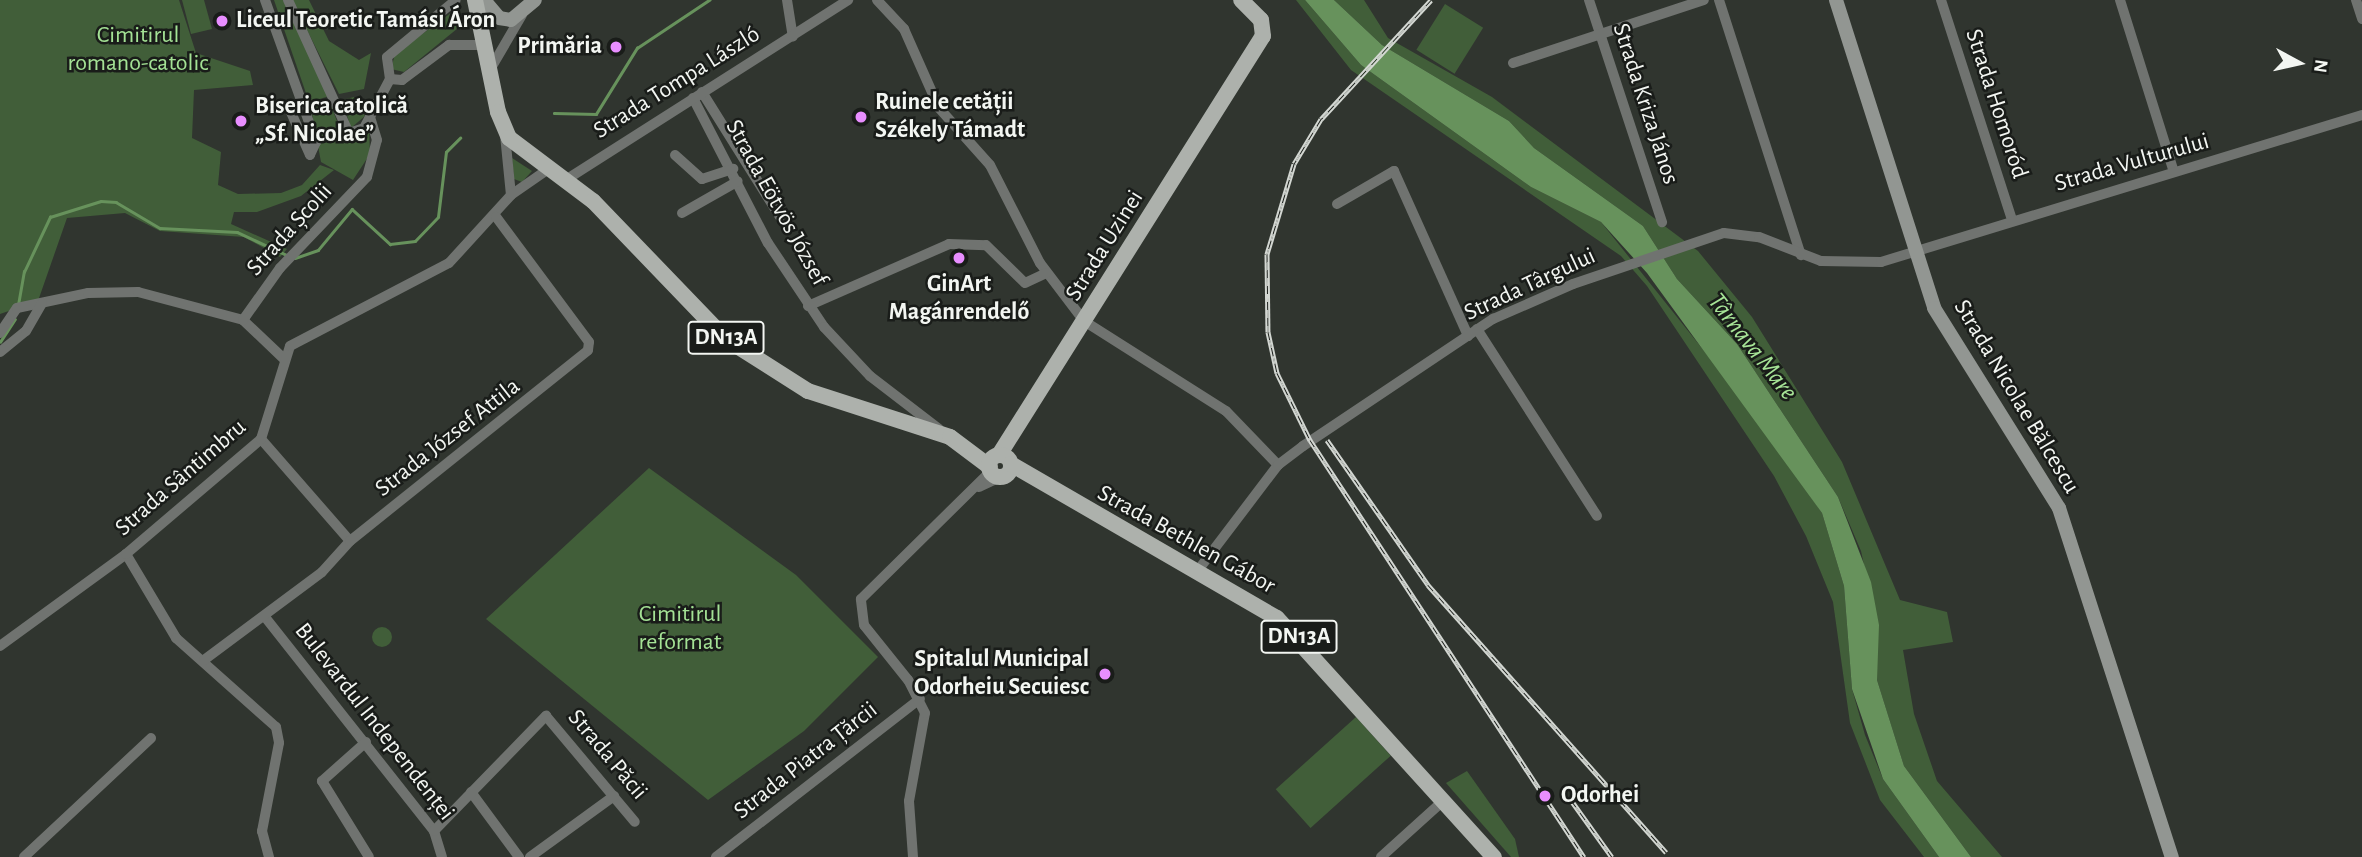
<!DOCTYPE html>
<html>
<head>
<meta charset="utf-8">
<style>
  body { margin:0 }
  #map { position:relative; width:2362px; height:857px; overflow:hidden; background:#30352f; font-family:"Alegreya Sans",sans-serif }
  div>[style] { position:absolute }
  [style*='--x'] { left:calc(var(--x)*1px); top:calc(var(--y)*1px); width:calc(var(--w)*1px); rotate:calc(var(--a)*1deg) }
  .green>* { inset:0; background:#415e39; transform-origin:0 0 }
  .round { border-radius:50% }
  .water>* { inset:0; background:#67925c }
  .stream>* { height:2.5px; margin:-1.25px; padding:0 1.25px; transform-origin:1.25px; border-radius:1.25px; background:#67925c }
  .street>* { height:10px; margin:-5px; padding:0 5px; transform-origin:5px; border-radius:5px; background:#707370 }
  .secondary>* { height:14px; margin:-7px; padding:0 7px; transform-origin:7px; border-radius:7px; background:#929692 }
  .primary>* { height:16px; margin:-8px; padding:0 8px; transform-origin:8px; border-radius:8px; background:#adb1ac }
  .primary>.ring { margin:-8px; padding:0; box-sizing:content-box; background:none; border:16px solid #adb1ac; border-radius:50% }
  .rail>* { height:5px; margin-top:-2.5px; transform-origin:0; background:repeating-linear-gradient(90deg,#191c19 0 8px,#d3d7d2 0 16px); box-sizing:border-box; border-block:2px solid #d3d7d2 }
  .dots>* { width:19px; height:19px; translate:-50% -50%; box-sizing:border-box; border:4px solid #191c19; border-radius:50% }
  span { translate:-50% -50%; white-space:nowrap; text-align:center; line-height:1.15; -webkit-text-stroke:5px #191c19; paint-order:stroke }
  .shield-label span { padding:2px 5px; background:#191c19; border:2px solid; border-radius:5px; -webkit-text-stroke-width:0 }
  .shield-label { font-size:23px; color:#f3f6f2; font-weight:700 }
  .poi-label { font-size:24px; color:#f3f6f2; font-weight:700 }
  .left { translate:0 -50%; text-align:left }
  .right { translate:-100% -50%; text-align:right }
  .park-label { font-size:24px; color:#a4e295 }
  .street-label { font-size:24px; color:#f3f6f2 }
  .water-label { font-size:26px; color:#a7e497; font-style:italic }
  .north { position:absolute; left:2264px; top:28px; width:70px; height:70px; -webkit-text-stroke:5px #191c19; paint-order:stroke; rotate:98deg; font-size:19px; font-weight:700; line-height:28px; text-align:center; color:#f3f6f2 }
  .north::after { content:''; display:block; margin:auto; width:24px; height:32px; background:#f3f6f2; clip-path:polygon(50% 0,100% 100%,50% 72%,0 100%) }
</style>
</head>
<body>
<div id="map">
  <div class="green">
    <i style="clip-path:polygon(0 0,179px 0,196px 53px,250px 71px,253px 85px,194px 90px,192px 138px,221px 152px,218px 185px,238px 194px,281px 193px,302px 185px,320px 165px,334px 170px,301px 196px,257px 212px,234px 212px,231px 224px,287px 249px,280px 257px,244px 237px,160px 231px,125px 213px,67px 218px,38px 301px,0 314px)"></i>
    <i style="clip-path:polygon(182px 0,204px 0,212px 29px,191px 34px)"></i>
    <i style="clip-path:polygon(274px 0,283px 0,330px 96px,309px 102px)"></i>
    <i style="clip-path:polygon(292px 0,309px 0,329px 41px,359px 60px,371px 53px,364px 89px,339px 94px)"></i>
    <i style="clip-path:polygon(1296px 0,1305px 0,1361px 65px,1531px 187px,1601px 222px,1757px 417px,1822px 513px,1844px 586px,1852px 689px,1865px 735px,1883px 779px,1939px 857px,1924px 857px,1880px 800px,1850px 723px,1833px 602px,1806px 536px,1774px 476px,1647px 286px,1621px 256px,1351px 70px)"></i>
    <i style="clip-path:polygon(1334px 0,1364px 0,1388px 38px,1492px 97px,1674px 233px,1698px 251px,1752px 317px,1842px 462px,1900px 600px,1947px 612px,1953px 642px,1903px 650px,1914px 714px,1937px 781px,2002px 857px,1971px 857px,1904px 766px,1877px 680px,1876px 620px,1861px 551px,1838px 497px,1737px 344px,1677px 279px,1643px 226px,1534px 148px,1509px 121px,1382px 45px)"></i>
    <i style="left:1445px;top:4px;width:45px;height:54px;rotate:32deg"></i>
    <i style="clip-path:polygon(459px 7px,463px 24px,404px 72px,391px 69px,395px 54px)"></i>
    <i style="clip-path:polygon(354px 97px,365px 116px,351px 128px,342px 100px)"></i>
    <i style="clip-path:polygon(330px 103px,343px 137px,357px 138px,369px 125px,370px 154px,353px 180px,321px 162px,311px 108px)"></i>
    <i style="clip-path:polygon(512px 158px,532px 171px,522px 182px,514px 179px)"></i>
    <i style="clip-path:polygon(649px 468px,796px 575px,878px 657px,804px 731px,708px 800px,486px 619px)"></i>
    <i class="round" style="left:372px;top:627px;width:20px;height:20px"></i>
    <i style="left:1356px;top:717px;width:52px;height:108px;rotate:48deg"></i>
    <i style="clip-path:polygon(1467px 771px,1515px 839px,1519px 857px,1511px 857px,1446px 783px)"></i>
  </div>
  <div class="water">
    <i style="clip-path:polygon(1305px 0,1334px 0,1382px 45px,1509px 121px,1534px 148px,1643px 226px,1677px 279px,1737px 344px,1838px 497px,1871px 582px,1879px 625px,1877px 680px,1904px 766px,1971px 857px,1939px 857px,1883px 779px,1852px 689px,1844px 586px,1822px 513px,1647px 273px,1601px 222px,1531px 187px,1361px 65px)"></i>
  </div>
  <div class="stream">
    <i style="--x:554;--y:113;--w:42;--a:1.4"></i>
    <i style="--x:596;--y:114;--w:78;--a:-58.2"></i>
    <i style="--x:637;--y:48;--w:87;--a:-33.7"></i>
    <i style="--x:295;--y:258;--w:24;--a:-19"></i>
    <i style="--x:318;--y:250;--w:53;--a:-50.3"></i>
    <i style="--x:352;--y:209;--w:52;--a:42.6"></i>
    <i style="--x:390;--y:244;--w:25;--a:-7"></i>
    <i style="--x:415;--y:241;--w:33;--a:-46"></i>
    <i style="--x:438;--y:217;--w:65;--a:-83"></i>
    <i style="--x:446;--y:152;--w:20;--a:-45"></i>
    <i style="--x:18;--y:305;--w:34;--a:-80"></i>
    <i style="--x:24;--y:272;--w:61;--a:-64.7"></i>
    <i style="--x:50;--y:217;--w:53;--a:-17.4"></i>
    <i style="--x:101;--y:201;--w:15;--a:4"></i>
    <i style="--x:116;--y:202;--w:51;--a:30.6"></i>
    <i style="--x:160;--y:228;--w:77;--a:3"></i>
    <i style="--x:237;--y:232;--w:57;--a:24.8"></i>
    <i style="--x:0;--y:342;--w:27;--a:-57"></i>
  </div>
  <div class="street">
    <i style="--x:265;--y:0;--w:151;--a:70.2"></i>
    <i style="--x:316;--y:142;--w:14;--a:115"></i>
    <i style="--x:310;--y:155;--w:49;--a:-114"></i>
    <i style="--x:288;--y:0;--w:146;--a:65.4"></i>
    <i style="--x:349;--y:133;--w:16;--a:-18"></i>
    <i style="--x:364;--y:128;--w:55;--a:-62"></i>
    <i style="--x:787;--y:0;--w:37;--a:81"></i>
    <i style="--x:877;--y:0;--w:40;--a:47"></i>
    <i style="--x:904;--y:29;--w:86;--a:66.1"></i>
    <i style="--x:939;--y:108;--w:76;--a:48.2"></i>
    <i style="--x:990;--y:165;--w:110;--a:63"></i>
    <i style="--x:1040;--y:263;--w:73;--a:52.8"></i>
    <i style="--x:1084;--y:321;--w:168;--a:32.4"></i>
    <i style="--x:1226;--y:411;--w:75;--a:46.1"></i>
    <i style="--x:1589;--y:0;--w:234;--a:71.8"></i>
    <i style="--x:1719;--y:0;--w:268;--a:72.2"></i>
    <i style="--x:1941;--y:0;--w:231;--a:72.1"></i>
    <i style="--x:2120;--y:0;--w:180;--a:72.6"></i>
    <i style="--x:2356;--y:0;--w:20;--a:72"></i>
    <i style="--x:1513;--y:63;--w:201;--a:-18.3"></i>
    <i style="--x:491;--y:68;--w:61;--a:-59.7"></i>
    <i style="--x:390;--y:79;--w:22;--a:-98"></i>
    <i style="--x:387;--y:57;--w:89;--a:-39.6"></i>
    <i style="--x:390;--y:79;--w:12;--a:5"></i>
    <i style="--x:402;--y:80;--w:59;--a:-36.7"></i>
    <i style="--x:449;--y:45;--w:34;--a:0"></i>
    <i style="--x:702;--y:92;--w:147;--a:58"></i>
    <i style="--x:693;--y:98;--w:163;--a:62.7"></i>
    <i style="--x:768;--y:243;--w:101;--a:56.3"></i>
    <i style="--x:824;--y:327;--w:67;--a:46.8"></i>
    <i style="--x:870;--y:376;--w:87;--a:37.5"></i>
    <i style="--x:505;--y:135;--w:60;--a:84.3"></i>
    <i style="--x:675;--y:155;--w:36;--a:42"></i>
    <i style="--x:702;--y:179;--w:33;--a:-18"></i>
    <i style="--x:564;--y:181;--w:337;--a:-32.5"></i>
    <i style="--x:1337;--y:204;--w:66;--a:-30.1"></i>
    <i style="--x:1394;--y:171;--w:181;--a:65.8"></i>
    <i style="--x:682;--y:213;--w:64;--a:-29.7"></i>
    <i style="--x:808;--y:306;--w:154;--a:-23.7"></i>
    <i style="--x:949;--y:244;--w:37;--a:2"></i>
    <i style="--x:986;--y:245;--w:54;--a:44.3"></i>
    <i style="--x:1025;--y:283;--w:23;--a:-25"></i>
    <i style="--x:1477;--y:329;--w:222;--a:57.3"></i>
    <i style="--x:0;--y:333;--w:30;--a:-56"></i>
    <i style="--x:17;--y:308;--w:73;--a:-11.9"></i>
    <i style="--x:88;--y:293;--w:50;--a:-1.1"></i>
    <i style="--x:138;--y:292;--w:109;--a:14.9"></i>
    <i style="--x:0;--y:352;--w:33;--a:-39"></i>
    <i style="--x:26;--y:331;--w:32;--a:-60"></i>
    <i style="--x:283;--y:358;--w:55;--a:-136.5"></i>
    <i style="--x:243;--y:320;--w:64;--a:-54.6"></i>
    <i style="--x:280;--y:268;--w:126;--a:-46.3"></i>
    <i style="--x:367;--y:177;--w:38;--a:-75"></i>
    <i style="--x:377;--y:140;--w:24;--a:-107"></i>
    <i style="--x:261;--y:439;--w:135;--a:48.9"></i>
    <i style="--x:979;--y:487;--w:23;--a:-25"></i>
    <i style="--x:126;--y:554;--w:98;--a:59.2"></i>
    <i style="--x:176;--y:638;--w:134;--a:41.7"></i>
    <i style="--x:276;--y:727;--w:16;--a:79"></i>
    <i style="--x:279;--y:743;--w:90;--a:100.9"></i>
    <i style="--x:262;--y:831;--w:27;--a:75"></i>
    <i style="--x:1199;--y:569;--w:131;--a:-52.8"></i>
    <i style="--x:1278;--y:465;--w:31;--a:-37"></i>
    <i style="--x:1303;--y:446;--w:229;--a:-33.8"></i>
    <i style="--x:1493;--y:319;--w:87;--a:-23.6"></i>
    <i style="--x:1573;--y:284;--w:159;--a:-18.7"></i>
    <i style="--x:1724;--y:233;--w:35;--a:7"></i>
    <i style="--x:1759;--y:237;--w:66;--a:21.2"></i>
    <i style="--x:1821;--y:261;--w:60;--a:1"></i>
    <i style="--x:1881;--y:262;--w:503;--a:-16.99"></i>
    <i style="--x:265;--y:617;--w:273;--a:51.7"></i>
    <i style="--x:434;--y:831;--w:27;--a:73"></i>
    <i style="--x:0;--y:646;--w:156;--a:-36.1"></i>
    <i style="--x:126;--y:554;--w:177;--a:-40.4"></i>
    <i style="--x:261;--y:439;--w:97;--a:-72.7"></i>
    <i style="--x:290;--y:346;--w:179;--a:-27.6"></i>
    <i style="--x:449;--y:263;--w:92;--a:-47.6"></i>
    <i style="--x:511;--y:195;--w:44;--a:-34.8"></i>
    <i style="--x:204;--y:660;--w:147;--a:-36.7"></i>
    <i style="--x:322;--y:572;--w:42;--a:-47.9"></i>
    <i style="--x:350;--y:541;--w:305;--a:-38.7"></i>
    <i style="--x:588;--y:350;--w:8;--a:-83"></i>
    <i style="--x:589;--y:342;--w:156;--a:-126.6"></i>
    <i style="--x:366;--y:742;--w:59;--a:138.4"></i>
    <i style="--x:322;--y:781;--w:89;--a:58.3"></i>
    <i style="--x:471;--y:792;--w:81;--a:53.6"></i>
    <i style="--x:434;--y:831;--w:161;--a:-45.8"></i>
    <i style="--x:546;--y:716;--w:138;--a:50"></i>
    <i style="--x:24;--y:857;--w:174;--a:-43.1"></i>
    <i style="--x:530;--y:857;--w:104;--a:-36"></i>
    <i style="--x:716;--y:857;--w:258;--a:-37.8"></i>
    <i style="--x:913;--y:857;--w:56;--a:-94.1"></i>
    <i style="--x:909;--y:801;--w:89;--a:-79.7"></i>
    <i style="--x:925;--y:713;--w:37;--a:-117"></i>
    <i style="--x:908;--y:680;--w:70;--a:-128.7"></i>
    <i style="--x:864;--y:625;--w:26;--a:-97"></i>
    <i style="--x:861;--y:599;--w:182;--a:-44.6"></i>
    <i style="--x:1381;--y:857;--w:85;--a:-42.1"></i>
  </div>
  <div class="secondary">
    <i style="--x:484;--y:0;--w:23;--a:50"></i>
    <i style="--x:499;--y:18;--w:12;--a:9"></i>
    <i style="--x:511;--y:20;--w:31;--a:-40"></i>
    <i style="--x:1836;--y:0;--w:323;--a:72.3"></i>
    <i style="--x:1934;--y:308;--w:236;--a:58"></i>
    <i style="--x:2059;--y:508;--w:367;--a:72.1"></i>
  </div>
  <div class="primary">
    <i style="--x:475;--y:0;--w:114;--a:78.4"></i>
    <i style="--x:498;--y:112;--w:28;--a:67"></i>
    <i style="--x:509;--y:138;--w:105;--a:36.9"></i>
    <i style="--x:593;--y:201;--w:192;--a:46.1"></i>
    <i style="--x:726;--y:339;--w:97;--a:32.4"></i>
    <i style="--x:808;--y:391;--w:149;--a:17.9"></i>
    <i style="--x:950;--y:437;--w:50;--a:36.9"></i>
    <i style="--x:999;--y:455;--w:495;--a:-57.8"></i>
    <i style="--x:1263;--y:36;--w:16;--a:-97"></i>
    <i style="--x:1261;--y:20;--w:28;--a:-135"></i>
    <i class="ring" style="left:989px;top:455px;width:6px;height:6px"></i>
    <i style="--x:1011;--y:464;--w:307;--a:30.1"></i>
    <i style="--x:1277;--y:618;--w:323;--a:47.8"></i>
  </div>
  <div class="rail">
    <i style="--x:1431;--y:0;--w:162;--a:132.7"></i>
    <i style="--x:1321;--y:119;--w:52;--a:121"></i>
    <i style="--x:1294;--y:164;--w:94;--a:106.7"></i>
    <i style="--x:1267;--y:254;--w:78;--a:89.3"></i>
    <i style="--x:1268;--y:332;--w:42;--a:77.6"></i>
    <i style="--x:1277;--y:373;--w:75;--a:63.8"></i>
    <i style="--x:1310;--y:440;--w:499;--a:56.7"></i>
    <i style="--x:1327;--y:440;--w:177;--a:55.1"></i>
    <i style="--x:1428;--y:585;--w:358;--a:48.3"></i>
    <i style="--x:1571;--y:800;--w:70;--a:54.3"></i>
  </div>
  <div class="dots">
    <i style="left:222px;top:21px;background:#e88eff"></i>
    <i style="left:616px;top:47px;background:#e88eff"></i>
    <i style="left:861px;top:117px;background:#e88eff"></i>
    <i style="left:241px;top:121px;background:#e88eff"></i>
    <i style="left:959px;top:258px;background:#e88eff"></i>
    <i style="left:1105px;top:674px;background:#e88eff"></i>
    <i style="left:1545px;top:796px;background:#e88eff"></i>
  </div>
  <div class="shield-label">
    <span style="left:726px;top:338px">DN13A</span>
    <span style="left:1299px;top:637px">DN13A</span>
  </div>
  <div class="poi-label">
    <span class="left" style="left:236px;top:21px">Liceul Teoretic Tamási Áron</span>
    <span class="right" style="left:602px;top:47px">Primăria</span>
    <span class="left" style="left:875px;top:117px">Ruinele cetății<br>Székely Támadt</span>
    <span class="left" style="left:255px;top:121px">Biserica catolică<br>„Sf. Nicolae”</span>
    <span style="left:959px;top:299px">GinArt<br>Magánrendelő</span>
    <span class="right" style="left:1089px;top:674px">Spitalul Municipal<br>Odorheiu Secuiesc</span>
    <span class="left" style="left:1561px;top:796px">Odorhei</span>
  </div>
  <div class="park-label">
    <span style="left:138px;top:50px">Cimitirul<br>romano-catolic</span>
    <span style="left:680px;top:629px">Cimitirul<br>reformat</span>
  </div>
  <div class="street-label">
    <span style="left:677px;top:83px;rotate:-32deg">Strada Tompa László</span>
    <span style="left:1645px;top:104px;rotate:72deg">Strada Kriza János</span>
    <span style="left:1996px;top:104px;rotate:72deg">Strada Homoród</span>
    <span style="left:2132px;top:163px;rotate:-16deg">Strada Vulturului</span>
    <span style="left:776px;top:203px;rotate:61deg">Strada Eötvös József</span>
    <span style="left:290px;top:230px;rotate:-48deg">Strada Școlii</span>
    <span style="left:1105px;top:246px;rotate:-58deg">Strada Uzinei</span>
    <span style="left:1530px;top:285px;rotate:-25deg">Strada Târgului</span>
    <span style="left:2016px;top:397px;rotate:59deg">Strada Nicolae Bălcescu</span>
    <span style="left:448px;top:438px;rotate:-38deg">Strada József Attila</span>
    <span style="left:181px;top:478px;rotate:-41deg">Strada Sântimbru</span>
    <span style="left:1186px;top:540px;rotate:29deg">Strada Bethlen Gábor</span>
    <span style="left:374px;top:722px;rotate:52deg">Bulevardul Independenței</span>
    <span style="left:607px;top:755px;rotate:50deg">Strada Păcii</span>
    <span style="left:806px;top:761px;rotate:-38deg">Strada Piatra Țărcii</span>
  </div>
  <div class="water-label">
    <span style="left:1752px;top:347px;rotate:52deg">Târnava Mare</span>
  </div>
  <div class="north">N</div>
</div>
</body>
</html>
